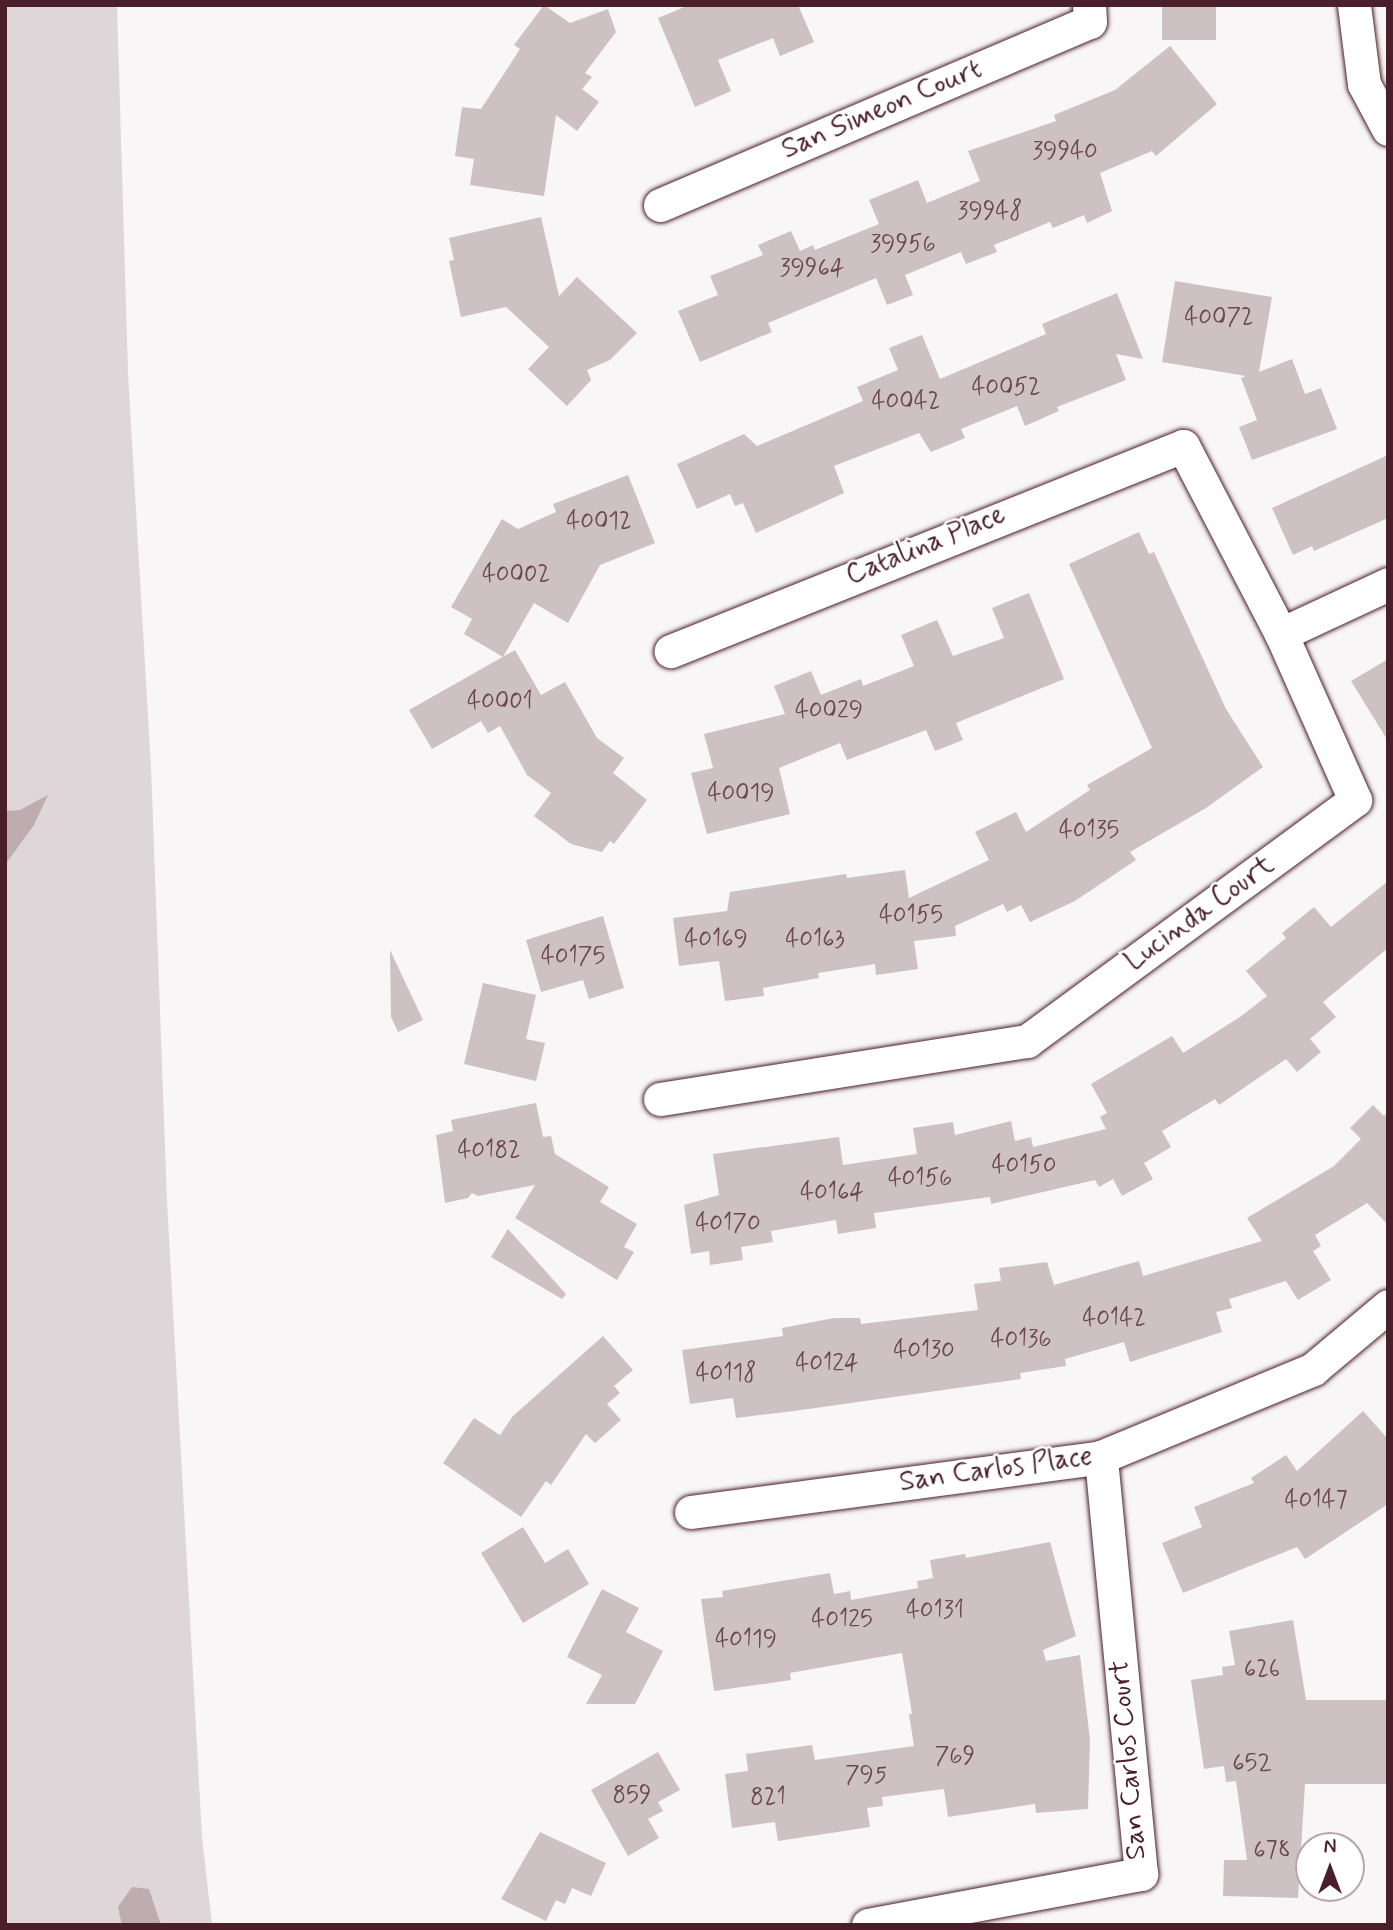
<!DOCTYPE html>
<html>
<head>
<meta charset="utf-8">
<style>
  body { margin:0 }
  #map { position:relative; width:1393px; height:1930px; overflow:hidden; background:#f8f6f7; font-family:Mynerve,sans-serif }
  div>[style] { position:absolute }
  [style*='--x'] { left:calc(var(--x)*1px); top:calc(var(--y)*1px); width:calc(var(--w)*1px); rotate:calc(var(--a)*1deg) }
  .green>* { inset:0; background:#ded6d9 }
  .water>* { inset:0; background:#bdadb0 }
  .building>* { inset:0; background:#cdc1c4; transform-origin:0 0 }
  .roads { filter:drop-shadow(0 0 2px #4a1f2b) drop-shadow(0 0 2px #4a1f2b) }
  .street>* { height:33px; margin:-16.5px; padding:0 16.5px; transform-origin:16.5px; border-radius:16.5px; background:#fff }
  span { translate:-50% -50%; white-space:nowrap; text-align:center; line-height:1.15; -webkit-text-stroke:5px #fff; paint-order:stroke }
  .number-label { font-size:24px; color:#6b4851 }
  .number-label span { -webkit-text-stroke-width:0 }
  .street-label { font-size:28px; color:#4a1f2b }
  .frame { position:absolute; inset:0; border:7px solid #4a1f2b; pointer-events:none }
  .north { position:absolute; left:1295px; top:1832px; width:70px; height:70px; box-sizing:border-box; background:#fff; border:2px solid #b7a5aa; border-radius:50%; rotate:0deg; font-size:19px; font-weight:700; line-height:28px; text-align:center; color:#4a1f2b }
  .north::after { content:''; display:block; margin:auto; width:24px; height:32px; background:#4a1f2b; clip-path:polygon(50% 0,100% 100%,50% 72%,0 100%) }
</style>
</head>
<body>
<div id="map">
  <div class="green">
    <i style="clip-path:polygon(5px 5px,117px 5px,128px 374px,151px 767px,167px 1201px,202px 1837px,212px 1925px,5px 1925px)"></i>
  </div>
  <div class="water">
    <i style="clip-path:polygon(48px 795px,34px 825px,5px 865px,5px 811px,20px 810px)"></i>
    <i style="clip-path:polygon(132px 1887px,149px 1889px,161px 1925px,122px 1925px,118px 1907px)"></i>
  </div>
  <div class="building">
    <i style="clip-path:polygon(544px 5px,570px 23px,608px 9px,616px 32px,585px 73px,592px 77px,582px 89px,599px 102px,577px 131px,556px 115px,544px 196px,470px 185px,474px 159px,455px 156px,462px 107px,481px 109px,520px 49px,514px 45px)"></i>
    <i style="clip-path:polygon(689px 5px,798px 5px,814px 42px,780px 56px,773px 38px,718px 60px,731px 91px,695px 107px,658px 18px)"></i>
    <i style="left:1162px;top:5px;width:54px;height:35px"></i>
    <i style="clip-path:polygon(1170px 46px,1217px 104px,1156px 156px,1152px 151px,1100px 173px,1112px 211px,1087px 223px,1084px 215px,1053px 228px,1050px 222px,994px 245px,997px 252px,966px 264px,961px 252px,905px 275px,913px 295px,887px 305px,876px 278px,768px 323px,772px 332px,700px 362px,678px 311px,718px 295px,710px 276px,763px 255px,758px 245px,791px 231px,800px 251px,813px 245px,815px 250px,879px 224px,869px 200px,918px 180px,927px 203px,980px 181px,968px 151px,1056px 121px,1054px 115px,1115px 90px)"></i>
    <i style="clip-path:polygon(541px 217px,559px 296px,577px 277px,637px 333px,610px 360px,587px 370px,591px 380px,567px 406px,528px 369px,549px 347px,506px 307px,461px 317px,449px 261px,454px 260px,449px 238px)"></i>
    <i style="clip-path:polygon(1175px 281px,1272px 297px,1259px 372px,1292px 359px,1305px 394px,1321px 388px,1337px 429px,1252px 460px,1239px 427px,1257px 420px,1241px 378px,1246px 376px,1162px 362px)"></i>
    <i style="clip-path:polygon(1117px 293px,1143px 359px,1116px 354px,1126px 380px,1057px 407px,1059px 411px,1025px 426px,1017px 406px,961px 429px,965px 438px,931px 452px,919px 433px,834px 466px,844px 493px,756px 533px,743px 503px,735px 506px,730px 494px,697px 509px,677px 464px,744px 434px,757px 446px,863px 401px,857px 387px,898px 370px,889px 348px,922px 335px,940px 379px,1046px 334px,1042px 324px)"></i>
    <i style="clip-path:polygon(1388px 455px,1388px 518px,1314px 551px,1312px 546px,1293px 555px,1272px 508px)"></i>
    <i style="clip-path:polygon(628px 475px,655px 543px,600px 565px,568px 623px,534px 603px,503px 657px,464px 634px,472px 619px,451px 607px,502px 519px,518px 529px,556px 512px,553px 504px)"></i>
    <i style="clip-path:polygon(1139px 532px,1149px 554px,1154px 552px,1226px 709px,1263px 767px,1206px 808px,1130px 852px,1136px 860px,1075px 901px,1030px 922px,1021px 905px,1007px 912px,1003px 904px,955px 926px,956px 936px,914px 941px,918px 969px,876px 975px,875px 964px,818px 973px,819px 978px,763px 988px,764px 996px,725px 1001px,719px 961px,679px 966px,673px 918px,727px 911px,730px 892px,846px 874px,847px 878px,905px 870px,909px 898px,989px 860px,975px 832px,1016px 812px,1026px 832px,1090px 790px,1087px 785px,1152px 748px,1069px 564px)"></i>
    <i style="clip-path:polygon(1029px 593px,1064px 679px,956px 723px,963px 740px,935px 751px,926px 730px,847px 760px,840px 743px,779px 768px,790px 814px,707px 834px,691px 773px,713px 768px,704px 734px,785px 714px,774px 686px,811px 671px,821px 695px,861px 679px,863px 686px,914px 666px,901px 635px,937px 620px,953px 656px,1004px 638px,992px 608px)"></i>
    <i style="clip-path:polygon(515px 650px,541px 695px,565px 682px,597px 738px,624px 758px,613px 773px,647px 800px,614px 844px,610px 841px,602px 852px,571px 844px,534px 816px,551px 793px,527px 775px,500px 726px,488px 733px,481px 721px,432px 749px,409px 710px)"></i>
    <i style="clip-path:polygon(1388px 659px,1388px 741px,1351px 681px)"></i>
    <i style="clip-path:polygon(1388px 881px,1388px 948px,1323px 1002px,1336px 1017px,1310px 1039px,1321px 1052px,1297px 1072px,1286px 1059px,1219px 1105px,1215px 1099px,1162px 1131px,1171px 1147px,1144px 1163px,1153px 1179px,1122px 1196px,1113px 1179px,1099px 1187px,1095px 1180px,991px 1204px,990px 1197px,874px 1213px,876px 1228px,838px 1234px,836px 1220px,771px 1231px,773px 1242px,741px 1247px,743px 1260px,710px 1265px,709px 1251px,691px 1254px,684px 1205px,719px 1195px,713px 1154px,839px 1137px,843px 1165px,917px 1154px,913px 1128px,953px 1122px,955px 1135px,1011px 1121px,1015px 1141px,1031px 1137px,1033px 1147px,1106px 1129px,1100px 1117px,1107px 1113px,1091px 1084px,1172px 1036px,1183px 1053px,1240px 1017px,1267px 996px,1246px 971px,1286px 938px,1282px 933px,1314px 907px,1331px 927px)"></i>
    <i style="clip-path:polygon(603px 916px,624px 988px,589px 999px,583px 980px,541px 992px,526px 940px)"></i>
    <i style="clip-path:polygon(390px 950px,423px 1020px,398px 1032px,391px 1017px)"></i>
    <i style="clip-path:polygon(483px 983px,536px 995px,526px 1039px,545px 1043px,536px 1081px,464px 1064px)"></i>
    <i style="clip-path:polygon(536px 1103px,543px 1137px,551px 1136px,555px 1154px,609px 1187px,600px 1202px,637px 1224px,624px 1247px,634px 1252px,617px 1280px,515px 1218px,535px 1185px,478px 1196px,472px 1193px,468px 1198px,445px 1203px,436px 1135px,453px 1131px,451px 1120px)"></i>
    <i style="clip-path:polygon(1373px 1105px,1384px 1116px,1388px 1112px,1388px 1225px,1367px 1203px,1315px 1235px,1321px 1246px,1313px 1251px,1331px 1280px,1298px 1300px,1286px 1281px,1229px 1299px,1232px 1308px,1216px 1312px,1222px 1332px,1130px 1362px,1124px 1342px,1065px 1359px,1066px 1366px,1020px 1373px,1021px 1379px,794px 1411px,736px 1418px,733px 1398px,690px 1404px,682px 1350px,783px 1336px,782px 1328px,834px 1318px,860px 1318px,861px 1324px,978px 1310px,974px 1284px,1001px 1281px,999px 1268px,1047px 1262px,1054px 1285px,1139px 1261px,1143px 1276px,1262px 1241px,1247px 1218px,1334px 1166px,1361px 1139px,1350px 1128px)"></i>
    <i style="clip-path:polygon(508px 1229px,566px 1294px,562px 1299px,491px 1257px)"></i>
    <i style="clip-path:polygon(603px 1336px,633px 1370px,614px 1386px,620px 1393px,607px 1404px,621px 1420px,595px 1443px,586px 1434px,551px 1485px,546px 1481px,521px 1517px,443px 1463px,474px 1418px,500px 1435px,513px 1416px)"></i>
    <i style="clip-path:polygon(1363px 1411px,1388px 1439px,1388px 1504px,1305px 1559px,1297px 1547px,1183px 1593px,1162px 1543px,1202px 1527px,1194px 1507px,1254px 1483px,1251px 1478px,1286px 1455px,1297px 1471px)"></i>
    <i style="clip-path:polygon(523px 1527px,545px 1563px,568px 1549px,589px 1584px,523px 1623px,481px 1553px)"></i>
    <i style="clip-path:polygon(1050px 1542px,1076px 1636px,1043px 1650px,1046px 1661px,1080px 1655px,1090px 1740px,1088px 1809px,1036px 1813px,1035px 1804px,948px 1817px,944px 1789px,882px 1797px,883px 1806px,867px 1808px,870px 1827px,778px 1841px,775px 1822px,732px 1828px,725px 1774px,748px 1771px,746px 1754px,812px 1745px,815px 1760px,914px 1746px,909px 1714px,912px 1714px,902px 1653px,790px 1673px,791px 1680px,714px 1691px,701px 1599px,723px 1597px,722px 1591px,830px 1573px,834px 1594px,850px 1591px,851px 1600px,918px 1588px,917px 1581px,933px 1578px,930px 1560px,965px 1554px,966px 1558px)"></i>
    <i style="clip-path:polygon(602px 1589px,639px 1608px,626px 1632px,663px 1651px,635px 1704px,586px 1704px,602px 1675px,567px 1657px)"></i>
    <i style="clip-path:polygon(1293px 1620px,1306px 1700px,1388px 1700px,1388px 1784px,1305px 1784px,1298px 1898px,1223px 1896px,1224px 1860px,1247px 1860px,1236px 1781px,1226px 1782px,1224px 1766px,1204px 1769px,1191px 1680px,1223px 1675px,1222px 1667px,1235px 1665px,1229px 1631px)"></i>
    <i style="clip-path:polygon(658px 1752px,680px 1790px,658px 1802px,663px 1811px,648px 1819px,659px 1838px,628px 1856px,591px 1790px)"></i>
    <i style="clip-path:polygon(540px 1832px,606px 1863px,591px 1896px,572px 1888px,565px 1904px,556px 1900px,546px 1921px,501px 1899px)"></i>
  </div>
  <div class="roads">
    <div class="street">
      <i style="--x:1354;--y:5;--w:80;--a:82.8"></i>
      <i style="--x:1364;--y:84;--w:51;--a:61.9"></i>
      <i style="--x:660;--y:205;--w:467;--a:-23.1"></i>
      <i style="--x:1090;--y:22;--w:17;--a:-93"></i>
      <i style="--x:1281;--y:634;--w:118;--a:-25"></i>
      <i style="--x:660;--y:1099;--w:372;--a:-9"></i>
      <i style="--x:1027;--y:1041;--w:407;--a:-36.3"></i>
      <i style="--x:1355;--y:800;--w:182;--a:-114"></i>
      <i style="--x:1281;--y:634;--w:212;--a:-117.5"></i>
      <i style="--x:1183;--y:446;--w:552;--a:158.18"></i>
      <i style="--x:691;--y:1512;--w:414;--a:-7.6"></i>
      <i style="--x:1101;--y:1457;--w:230;--a:-22.5"></i>
      <i style="--x:1313;--y:1369;--w:98;--a:-40"></i>
      <i style="--x:868;--y:1925;--w:278;--a:-10.6"></i>
      <i style="--x:1141;--y:1874;--w:419;--a:-95.5"></i>
    </div>
  </div>
  <div class="number-label">
    <span style="left:1065px;top:152px">39940</span>
    <span style="left:990px;top:212px">39948</span>
    <span style="left:903px;top:245px">39956</span>
    <span style="left:812px;top:269px">39964</span>
    <span style="left:1219px;top:318px">40072</span>
    <span style="left:1006px;top:388px">40052</span>
    <span style="left:906px;top:402px">40042</span>
    <span style="left:599px;top:522px">40012</span>
    <span style="left:516px;top:575px">40002</span>
    <span style="left:500px;top:702px">40001</span>
    <span style="left:829px;top:711px">40029</span>
    <span style="left:741px;top:794px">40019</span>
    <span style="left:1089px;top:831px">40135</span>
    <span style="left:911px;top:916px">40155</span>
    <span style="left:716px;top:940px">40169</span>
    <span style="left:815px;top:940px">40163</span>
    <span style="left:573px;top:957px">40175</span>
    <span style="left:489px;top:1151px">40182</span>
    <span style="left:1024px;top:1166px">40150</span>
    <span style="left:920px;top:1179px">40156</span>
    <span style="left:832px;top:1193px">40164</span>
    <span style="left:728px;top:1224px">40170</span>
    <span style="left:1114px;top:1319px">40142</span>
    <span style="left:1021px;top:1340px">40136</span>
    <span style="left:924px;top:1351px">40130</span>
    <span style="left:827px;top:1364px">40124</span>
    <span style="left:726px;top:1374px">40118</span>
    <span style="left:1316px;top:1501px">40147</span>
    <span style="left:935px;top:1611px">40131</span>
    <span style="left:842px;top:1620px">40125</span>
    <span style="left:746px;top:1640px">40119</span>
    <span style="left:1262px;top:1670px">626</span>
    <span style="left:955px;top:1757px">769</span>
    <span style="left:1252px;top:1764px">652</span>
    <span style="left:866px;top:1776px">795</span>
    <span style="left:632px;top:1796px">859</span>
    <span style="left:768px;top:1798px">821</span>
    <span style="left:1272px;top:1851px">678</span>
  </div>
  <div class="street-label">
    <span style="left:882px;top:110px;rotate:-23deg">San Simeon Court</span>
    <span style="left:926px;top:546px;rotate:-22deg">Catalina Place</span>
    <span style="left:1200px;top:914px;rotate:-36deg">Lucinda Court</span>
    <span style="left:996px;top:1470px;rotate:-8deg">San Carlos Place</span>
    <span style="left:1129px;top:1760px;rotate:-95deg">San Carlos Court</span>
  </div>
  <div class="frame"></div>
  <div class="north">N</div>
</div>
</body>
</html>
